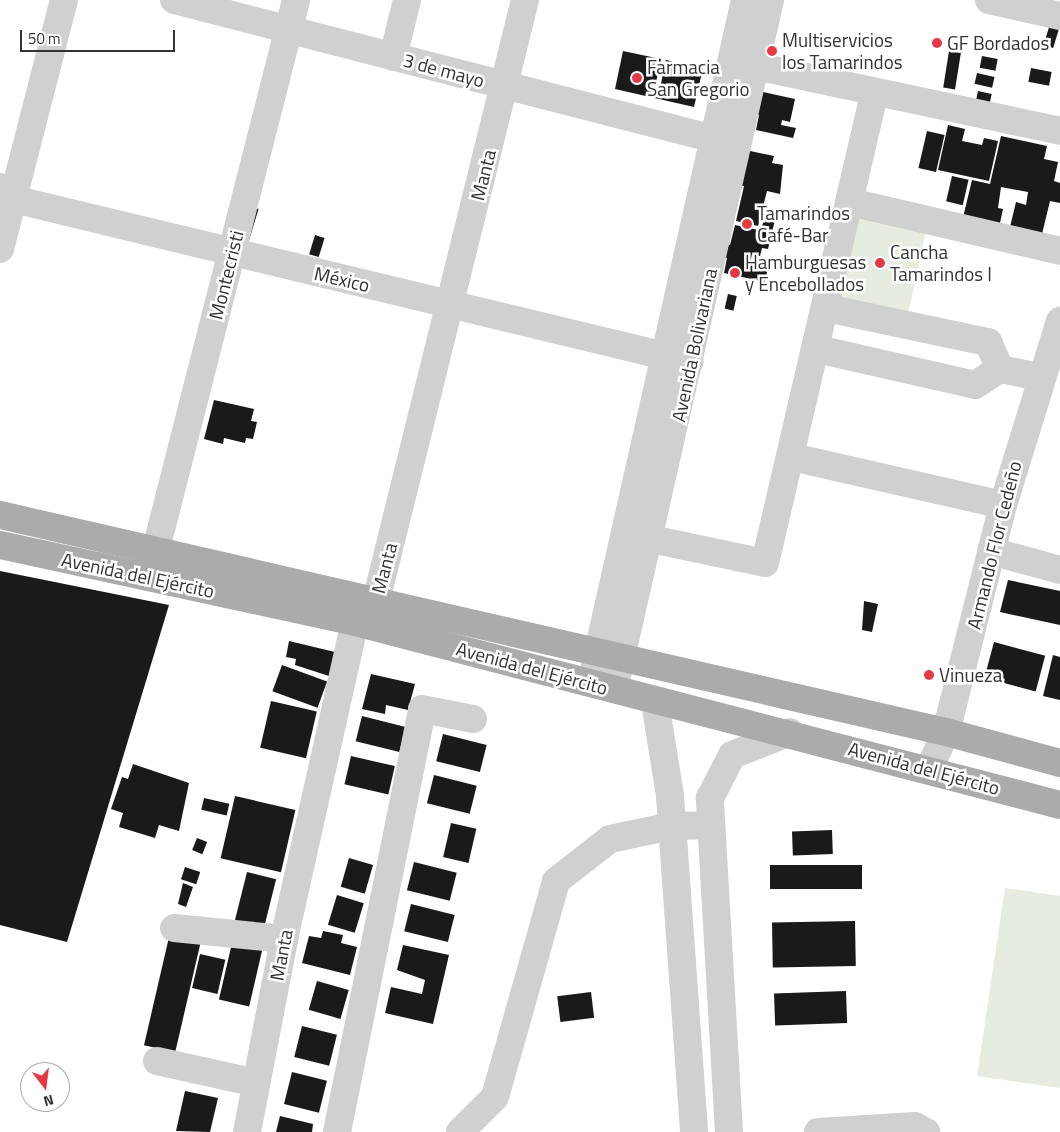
<!DOCTYPE html>
<html>
<head>
<meta charset="utf-8">
<style>
  body { margin:0 }
  #map { position:relative; width:1060px; height:1132px; overflow:hidden; background:#fff; font-family:"Titillium Web",sans-serif }
  div>[style] { position:absolute }
  [style*='--x'] { left:calc(var(--x)*1px); top:calc(var(--y)*1px); width:calc(var(--w)*1px); rotate:calc(var(--a)*1deg) }
  .green>* { inset:0; background:#e6ecdf; transform-origin:0 0 }
  .building>* { inset:0; background:#1a1a1a; transform-origin:0 0 }
  .minor>* { height:28px; margin:-14px; padding:0 14px; transform-origin:14px; border-radius:14px; background:#d0d0d0 }
  .major>* { height:28px; margin:-14px; padding:0 14px; transform-origin:14px; border-radius:14px; background:#ababab }
  .dots>* { width:14px; height:14px; translate:-50% -50%; box-sizing:border-box; border:2px solid #fff; border-radius:50% }
  span { translate:-50% -50%; white-space:nowrap; text-align:center; line-height:1.15; -webkit-text-stroke:5px #fff; paint-order:stroke }
  .poi-label { font-size:19px; color:#333 }
  .left { translate:0 -50%; text-align:left }
  .street-label { font-size:19px; color:#333 }
  .north { position:absolute; left:20px; top:1062px; width:50px; height:50px; box-sizing:border-box; background:#fff; border:1px solid #adadad; border-radius:50%; rotate:165deg; font-size:14px; font-weight:700; line-height:20px; text-align:center; color:#333 }
  .north::after { content:''; display:block; margin:auto; width:18px; height:22px; background:#e63946; clip-path:polygon(50% 0,100% 100%,50% 72%,0 100%) }
  .scale { position:absolute; left:20px; top:30px; width:155px; height:22px; box-sizing:border-box; border:2px solid #333; border-top:0; padding-left:6px; font-size:15px; line-height:18px; white-space:nowrap; color:#333; -webkit-text-stroke:4px #fff; paint-order:stroke }
</style>
</head>
<body>
<div id="map">
  <div class="green">
    <i style="left:854px;top:208px;width:75px;height:96px;rotate:12deg"></i>
    <i style="clip-path:polygon(1005px 888px,1060px 896px,1060px 1088px,977px 1076px)"></i>
  </div>
  <div class="building">
    <i style="left:1050px;top:24px;width:10px;height:22px;rotate:17deg"></i>
    <i style="clip-path:polygon(623px 51px,661px 59px,655px 87px,660px 88px,666px 60px,703px 68px,694px 107px,615px 89px)"></i>
    <i style="left:949px;top:51px;width:12px;height:37px;rotate:9deg"></i>
    <i style="left:982px;top:56px;width:16px;height:12px;rotate:11deg"></i>
    <i style="left:1031px;top:68px;width:21px;height:14px;rotate:11deg"></i>
    <i style="left:977px;top:73px;width:18px;height:11px;rotate:13deg"></i>
    <i style="clip-path:polygon(758px 91px,795px 99px,790px 122px,782px 120px,781px 125px,796px 128px,793px 138px,756px 130px,759px 115px,752px 113px)"></i>
    <i style="left:978px;top:91px;width:14px;height:13px;rotate:12deg"></i>
    <i style="clip-path:polygon(948px 125px,965px 129px,962px 141px,982px 145px,984px 138px,998px 141px,989px 181px,938px 170px)"></i>
    <i style="left:927px;top:131px;width:18px;height:38px;rotate:13deg"></i>
    <i style="clip-path:polygon(1001px 136px,1047px 146px,1044px 159px,1058px 162px,1054px 181px,1060px 183px,1060px 203px,1050px 201px,1042px 234px,1010px 227px,1016px 202px,1026px 205px,1028px 192px,1001px 187px,998px 208px,1003px 209px,998px 232px,960px 230px,972px 180px,990px 184px)"></i>
    <i style="clip-path:polygon(741px 149px,774px 156px,772px 163px,783px 165px,780px 194px,767px 191px,758px 226px,736px 221px,744px 186px,733px 184px)"></i>
    <i style="left:952px;top:176px;width:17px;height:26px;rotate:13deg"></i>
    <i style="left:249px;top:206px;width:10px;height:38px;rotate:17deg"></i>
    <i style="left:767px;top:208px;width:11px;height:20px;rotate:15deg"></i>
    <i style="clip-path:polygon(735px 225px,772px 233px,768px 249px,762px 248px,760px 256px,752px 254px,750px 263px,768px 267px,765px 282px,724px 273px,727px 258px,718px 257px,721px 243px,730px 245px)"></i>
    <i style="left:315px;top:235px;width:10px;height:20px;rotate:17deg"></i>
    <i style="left:728px;top:294px;width:9px;height:15px;rotate:13deg"></i>
    <i style="clip-path:polygon(214px 400px,254px 409px,251px 421px,257px 422px,253px 439px,246px 438px,245px 443px,224px 438px,223px 444px,204px 439px)"></i>
    <i style="clip-path:polygon(0 571px,169px 605px,67px 942px,0 925px)"></i>
    <i style="clip-path:polygon(1008px 580px,1060px 591px,1060px 625px,1000px 612px)"></i>
    <i style="clip-path:polygon(864px 601px,878px 604px,872px 632px,862px 630px)"></i>
    <i style="clip-path:polygon(289px 641px,335px 652px,329px 676px,295px 665px,296px 659px,286px 657px)"></i>
    <i style="left:994px;top:642px;width:53px;height:37px;rotate:15deg"></i>
    <i style="clip-path:polygon(1053px 655px,1060px 657px,1060px 700px,1043px 696px)"></i>
    <i style="left:282px;top:665px;width:48px;height:28px;rotate:20deg"></i>
    <i style="clip-path:polygon(371px 674px,415px 684px,408px 710px,386px 705px,385px 714px,362px 709px)"></i>
    <i style="left:271px;top:701px;width:47px;height:48px;rotate:13deg"></i>
    <i style="left:362px;top:716px;width:45px;height:26px;rotate:14deg"></i>
    <i style="left:443px;top:734px;width:45px;height:28px;rotate:14deg"></i>
    <i style="left:351px;top:756px;width:45px;height:29px;rotate:13deg"></i>
    <i style="clip-path:polygon(133px 764px,189px 783px,179px 831px,159px 825px,155px 838px,119px 827px,123px 813px,111px 809px,122px 777px,128px 779px)"></i>
    <i style="left:434px;top:775px;width:44px;height:29px;rotate:14deg"></i>
    <i style="left:235px;top:796px;width:62px;height:64px;rotate:13deg"></i>
    <i style="left:204px;top:798px;width:26px;height:12px;rotate:13deg"></i>
    <i style="left:451px;top:823px;width:26px;height:35px;rotate:13deg"></i>
    <i style="left:832px;top:830px;width:24px;height:40px;rotate:88deg"></i>
    <i style="left:197px;top:838px;width:11px;height:13px;rotate:22deg"></i>
    <i style="left:349px;top:858px;width:25px;height:30px;rotate:16deg"></i>
    <i style="left:414px;top:862px;width:44px;height:29px;rotate:14deg"></i>
    <i style="left:862px;top:865px;width:24px;height:92px;rotate:90deg"></i>
    <i style="left:185px;top:867px;width:16px;height:13px;rotate:18deg"></i>
    <i style="left:247px;top:872px;width:30px;height:57px;rotate:14deg"></i>
    <i style="clip-path:polygon(183px 883px,193px 887px,186px 907px,178px 904px)"></i>
    <i style="left:337px;top:895px;width:28px;height:31px;rotate:17deg"></i>
    <i style="left:411px;top:904px;width:45px;height:28px;rotate:14deg"></i>
    <i style="left:855px;top:921px;width:45px;height:83px;rotate:89deg"></i>
    <i style="clip-path:polygon(323px 931px,343px 935px,341px 943px,357px 947px,350px 975px,302px 963px,309px 936px,321px 938px)"></i>
    <i style="left:169px;top:937px;width:32px;height:111px;rotate:13deg"></i>
    <i style="left:232px;top:943px;width:31px;height:58px;rotate:13deg"></i>
    <i style="clip-path:polygon(403px 945px,449px 955px,433px 1024px,385px 1013px,391px 987px,422px 994px,425px 980px,397px 970px)"></i>
    <i style="left:200px;top:954px;width:26px;height:35px;rotate:13deg"></i>
    <i style="left:317px;top:981px;width:33px;height:30px;rotate:16deg"></i>
    <i style="left:846px;top:991px;width:32px;height:72px;rotate:88deg"></i>
    <i style="left:591px;top:992px;width:26px;height:34px;rotate:83deg"></i>
    <i style="left:302px;top:1026px;width:36px;height:32px;rotate:14deg"></i>
    <i style="left:292px;top:1072px;width:36px;height:33px;rotate:14deg"></i>
    <i style="clip-path:polygon(185px 1091px,218px 1098px,210px 1132px,176px 1131px)"></i>
    <i style="clip-path:polygon(280px 1116px,313px 1124px,312px 1132px,276px 1132px)"></i>
  </div>
  <div class="minor">
    <i style="--x:174;--y:0;--w:558;--a:14.43"></i>
    <i style="--x:989;--y:0;--w:73;--a:12.7"></i>
    <i style="--x:393;--y:57;--w:59;--a:-76.2"></i>
    <i style="--x:755;--y:66;--w:312;--a:12"></i>
    <i style="--x:0;--y:187;--w:18;--a:43"></i>
    <i style="--x:13;--y:199;--w:696;--a:13.54"></i>
    <i style="--x:850;--y:202;--w:216;--a:13.1"></i>
    <i style="--x:0;--y:249;--w:257;--a:-75.6"></i>
    <i style="--x:826;--y:308;--w:166;--a:11.9"></i>
    <i style="--x:988;--y:342;--w:30;--a:66"></i>
    <i style="--x:817;--y:349;--w:162;--a:12.8"></i>
    <i style="--x:975;--y:385;--w:30;--a:-33"></i>
    <i style="--x:1000;--y:369;--w:41;--a:11.3"></i>
    <i style="--x:792;--y:457;--w:216;--a:12.8"></i>
    <i style="--x:651;--y:539;--w:116;--a:11.9"></i>
    <i style="--x:765;--y:563;--w:484;--a:-76.9"></i>
    <i style="--x:156;--y:549;--w:567;--a:-75.69"></i>
    <i style="--x:991;--y:551;--w:72;--a:15.4"></i>
    <i style="--x:591;--y:683;--w:700;--a:-77.29"></i>
    <i style="--x:614;--y:689;--w:706;--a:-77.24"></i>
    <i style="--x:655;--y:702;--w:95;--a:80.9"></i>
    <i style="--x:670;--y:796;--w:337;--a:85.9"></i>
    <i style="--x:929;--y:769;--w:41;--a:-65.3"></i>
    <i style="--x:946;--y:732;--w:234;--a:-75.9"></i>
    <i style="--x:1003;--y:505;--w:193;--a:-72.8"></i>
    <i style="--x:174;--y:928;--w:111;--a:5.7"></i>
    <i style="--x:157;--y:1061;--w:101;--a:12.5"></i>
    <i style="--x:247;--y:1132;--w:197;--a:-79.1"></i>
    <i style="--x:284;--y:939;--w:325;--a:-77.4"></i>
    <i style="--x:355;--y:622;--w:30;--a:-45"></i>
    <i style="--x:376;--y:601;--w:619;--a:-76.08"></i>
    <i style="--x:337;--y:1132;--w:431;--a:-78.6"></i>
    <i style="--x:422;--y:709;--w:52;--a:11.1"></i>
    <i style="--x:460;--y:1132;--w:49;--a:-45"></i>
    <i style="--x:495;--y:1097;--w:224;--a:-74.2"></i>
    <i style="--x:556;--y:881;--w:68;--a:-37.9"></i>
    <i style="--x:610;--y:839;--w:62;--a:-12"></i>
    <i style="--x:671;--y:826;--w:39;--a:-1"></i>
    <i style="--x:729;--y:1132;--w:335;--a:-93.3"></i>
    <i style="--x:710;--y:798;--w:48;--a:-62.9"></i>
    <i style="--x:732;--y:755;--w:62;--a:-21.6"></i>
    <i style="--x:818;--y:1132;--w:97;--a:-3.5"></i>
    <i style="--x:915;--y:1126;--w:13;--a:29"></i>
  </div>
  <div class="major">
    <i style="--x:0;--y:515;--w:971;--a:12.92"></i>
    <i style="--x:946;--y:732;--w:118;--a:15.2"></i>
    <i style="--x:0;--y:545;--w:363;--a:12.2"></i>
    <i style="--x:355;--y:622;--w:728;--a:14.55"></i>
  </div>
  <div class="dots">
    <i style="left:937px;top:43px;background:#e63946"></i>
    <i style="left:772px;top:51px;background:#e63946"></i>
    <i style="left:637px;top:78px;background:#e63946"></i>
    <i style="left:747px;top:224px;background:#e63946"></i>
    <i style="left:880px;top:263px;background:#e63946"></i>
    <i style="left:735px;top:273px;background:#e63946"></i>
    <i style="left:929px;top:675px;background:#e63946"></i>
  </div>
  <div class="poi-label">
    <span class="left" style="left:782px;top:51px">Multiservicios<br>los Tamarindos</span>
    <span class="left" style="left:947px;top:43px">GF Bordados</span>
    <span class="left" style="left:647px;top:78px">Farmacia<br>San Gregorio</span>
    <span class="left" style="left:757px;top:224px">Tamarindos<br>Café-Bar</span>
    <span class="left" style="left:890px;top:263px">Cancha<br>Tamarindos I</span>
    <span class="left" style="left:745px;top:273px">Hamburguesas<br>y Encebollados</span>
    <span class="left" style="left:939px;top:675px">Vinueza</span>
  </div>
  <div class="street-label">
    <span style="left:444px;top:70px;rotate:15deg">3 de mayo</span>
    <span style="left:483px;top:175px;rotate:-76deg">Manta</span>
    <span style="left:226px;top:275px;rotate:-76deg">Montecristi</span>
    <span style="left:342px;top:279px;rotate:13deg">México</span>
    <span style="left:694px;top:345px;rotate:-78deg">Avenida Bolivariana</span>
    <span style="left:994px;top:545px;rotate:-76deg">Armando Flor Cedeño</span>
    <span style="left:384px;top:568px;rotate:-75deg">Manta</span>
    <span style="left:138px;top:575px;rotate:12deg">Avenida del Ejército</span>
    <span style="left:532px;top:668px;rotate:15deg">Avenida del Ejército</span>
    <span style="left:924px;top:768px;rotate:15deg">Avenida del Ejército</span>
    <span style="left:281px;top:955px;rotate:-79deg">Manta</span>
  </div>
  <div class="north">N</div>
  <div class="scale">50 m</div>
</div>
</body>
</html>
